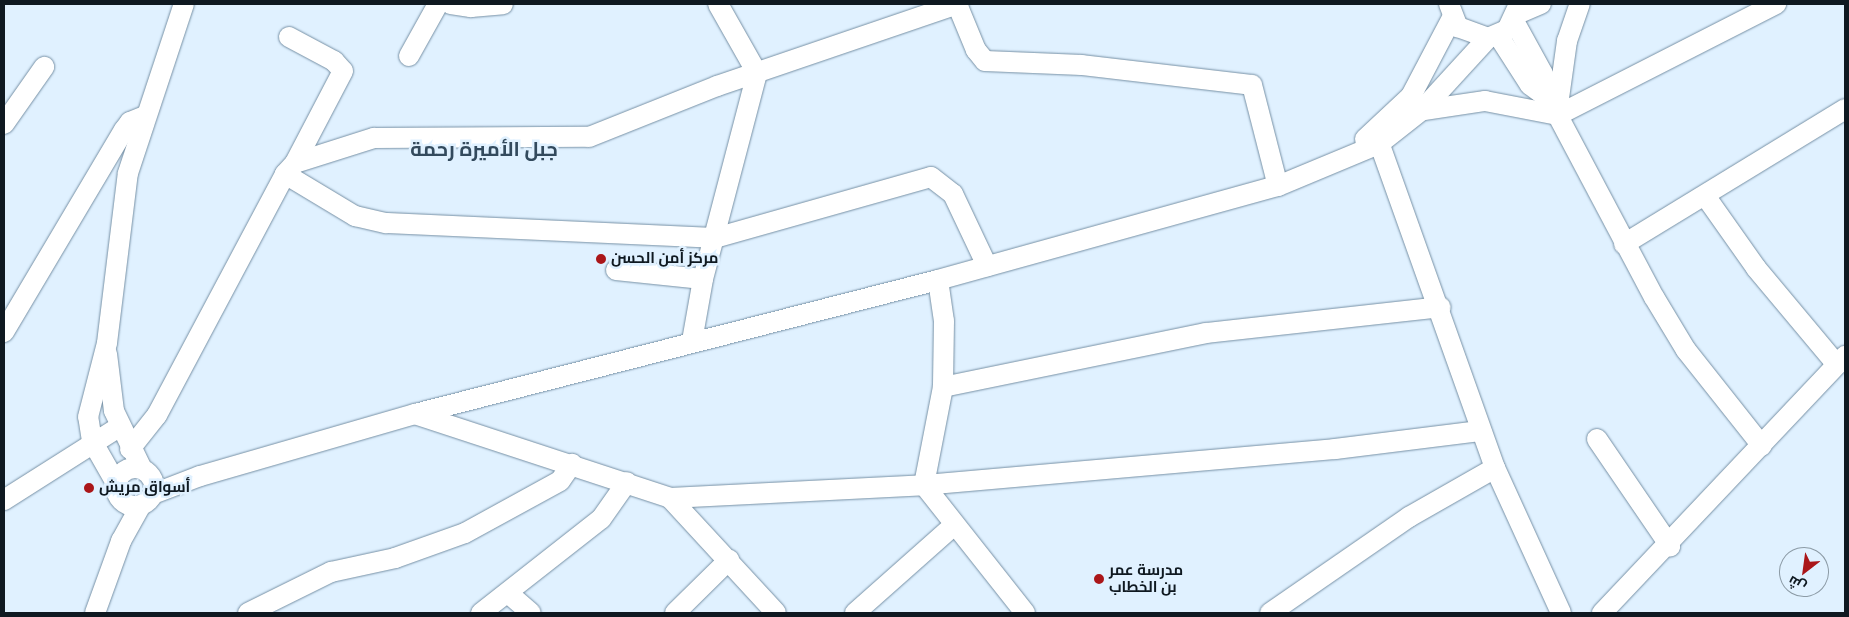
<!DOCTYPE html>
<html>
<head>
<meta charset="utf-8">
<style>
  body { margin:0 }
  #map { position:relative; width:1849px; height:617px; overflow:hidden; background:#e0f1ff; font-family:Raleway,Cairo,sans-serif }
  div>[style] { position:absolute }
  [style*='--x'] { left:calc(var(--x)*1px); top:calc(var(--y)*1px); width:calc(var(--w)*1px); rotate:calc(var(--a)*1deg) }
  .roads { filter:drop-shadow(0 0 1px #7690a5) drop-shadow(0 0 1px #7690a5) }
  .minor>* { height:20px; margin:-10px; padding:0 10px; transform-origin:10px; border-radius:10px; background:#fff }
  .minor>.ring { margin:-10px; padding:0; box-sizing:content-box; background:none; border:20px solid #fff; border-radius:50% }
  .dots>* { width:14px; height:14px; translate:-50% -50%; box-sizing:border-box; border:2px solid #e0f1ff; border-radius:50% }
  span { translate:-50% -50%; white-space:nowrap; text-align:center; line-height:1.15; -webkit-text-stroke:5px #e0f1ff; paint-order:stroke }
  .poi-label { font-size:15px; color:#0f1921; font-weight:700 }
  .left { translate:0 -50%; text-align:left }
  .district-label { font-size:20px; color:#334a5d; font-weight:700 }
  .frame { position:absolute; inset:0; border:5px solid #0f1921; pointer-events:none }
  .north { position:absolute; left:1779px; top:547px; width:50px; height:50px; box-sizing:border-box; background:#e0f1ff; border:1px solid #8c9ba6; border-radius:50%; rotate:210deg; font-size:14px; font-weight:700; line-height:20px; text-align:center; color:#0f1921 }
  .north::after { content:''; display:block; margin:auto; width:18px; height:22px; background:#aa1619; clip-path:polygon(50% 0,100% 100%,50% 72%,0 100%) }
</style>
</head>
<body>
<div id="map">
  <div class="roads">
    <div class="minor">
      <i style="--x:451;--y:4;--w:20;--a:9"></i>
      <i style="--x:471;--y:7;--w:32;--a:-5"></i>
      <i style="--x:957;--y:4;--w:50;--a:67.6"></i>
      <i style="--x:976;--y:50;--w:14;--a:51"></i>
      <i style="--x:985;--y:61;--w:97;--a:2.4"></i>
      <i style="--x:1082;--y:65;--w:171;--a:6.7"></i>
      <i style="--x:1252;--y:85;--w:104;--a:75.6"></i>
      <i style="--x:1449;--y:4;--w:25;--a:69"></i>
      <i style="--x:1458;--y:27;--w:32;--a:20"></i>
      <i style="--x:1488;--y:38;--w:21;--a:-23"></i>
      <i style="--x:1507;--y:30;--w:29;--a:-65"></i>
      <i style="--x:1517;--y:14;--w:26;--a:-23"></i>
      <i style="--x:1514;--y:21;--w:60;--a:61.3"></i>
      <i style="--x:1543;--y:74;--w:26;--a:77"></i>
      <i style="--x:1549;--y:99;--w:224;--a:62.1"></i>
      <i style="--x:1654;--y:297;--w:62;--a:58.9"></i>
      <i style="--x:1686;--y:350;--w:122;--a:51.6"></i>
      <i style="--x:1498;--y:35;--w:59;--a:57.4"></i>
      <i style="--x:1530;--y:85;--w:24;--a:36"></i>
      <i style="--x:289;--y:37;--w:51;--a:28.1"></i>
      <i style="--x:334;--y:61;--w:13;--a:48"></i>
      <i style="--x:343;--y:71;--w:104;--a:117.6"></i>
      <i style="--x:409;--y:56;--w:60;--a:-60.9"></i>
      <i style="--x:1558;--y:105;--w:65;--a:-82"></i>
      <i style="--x:1567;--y:41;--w:39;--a:-71"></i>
      <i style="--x:1424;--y:110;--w:62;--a:-8.4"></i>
      <i style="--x:1485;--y:101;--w:74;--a:10.9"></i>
      <i style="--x:1558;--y:115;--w:245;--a:-27"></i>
      <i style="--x:4;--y:124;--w:70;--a:-54.9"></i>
      <i style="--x:1375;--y:131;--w:358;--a:70.4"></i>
      <i style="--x:1365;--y:139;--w:63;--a:-43.1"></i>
      <i style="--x:1411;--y:96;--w:88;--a:-62.3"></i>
      <i style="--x:285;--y:174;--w:82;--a:31"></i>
      <i style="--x:355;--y:216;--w:32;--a:13"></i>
      <i style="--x:386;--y:223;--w:329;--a:2.6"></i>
      <i style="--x:715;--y:238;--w:224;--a:-15.8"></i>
      <i style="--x:931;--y:177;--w:28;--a:38"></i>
      <i style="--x:953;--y:194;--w:80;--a:64.7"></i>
      <i style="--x:1706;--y:197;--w:87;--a:54.8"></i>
      <i style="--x:1756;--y:268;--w:126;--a:50.1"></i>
      <i style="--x:1624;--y:244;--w:259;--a:-31.4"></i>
      <i style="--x:616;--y:270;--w:87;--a:5.9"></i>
      <i style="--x:938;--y:280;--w:41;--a:81.7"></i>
      <i style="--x:944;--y:321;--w:66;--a:90.9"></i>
      <i style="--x:943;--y:387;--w:100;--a:101"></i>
      <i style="--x:924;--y:485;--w:163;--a:51.7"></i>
      <i style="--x:4;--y:332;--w:235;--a:-59.3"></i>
      <i style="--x:124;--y:130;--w:10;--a:-53"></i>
      <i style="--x:130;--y:122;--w:16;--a:-22"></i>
      <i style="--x:692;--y:341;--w:63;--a:-79.9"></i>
      <i style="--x:703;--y:279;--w:213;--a:-75.3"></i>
      <i style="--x:757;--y:73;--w:79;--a:-119.5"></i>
      <i style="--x:107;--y:354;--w:57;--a:83"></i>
      <i style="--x:114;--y:411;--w:64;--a:64.2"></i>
      <i style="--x:943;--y:387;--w:268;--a:-11.6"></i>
      <i style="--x:1206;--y:333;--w:236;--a:-6.3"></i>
      <i style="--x:415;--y:414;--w:268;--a:18.2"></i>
      <i style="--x:670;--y:498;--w:156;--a:47.3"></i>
      <i style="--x:1597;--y:439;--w:130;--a:55.7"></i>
      <i style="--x:130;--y:449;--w:43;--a:-51.5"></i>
      <i style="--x:157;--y:415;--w:273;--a:-62"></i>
      <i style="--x:285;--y:174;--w:15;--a:-48"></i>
      <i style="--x:295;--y:163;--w:83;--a:-17.6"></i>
      <i style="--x:374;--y:138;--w:215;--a:-0.3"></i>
      <i style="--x:589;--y:137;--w:138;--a:-21.7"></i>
      <i style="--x:717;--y:86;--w:255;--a:-18.8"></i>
      <i class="ring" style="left:116px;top:468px;width:18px;height:18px"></i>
      <i style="--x:116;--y:483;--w:48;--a:-119.7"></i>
      <i style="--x:92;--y:441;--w:24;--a:-99"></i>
      <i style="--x:88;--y:417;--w:76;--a:-75.6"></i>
      <i style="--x:107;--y:343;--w:171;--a:-83"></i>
      <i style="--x:128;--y:173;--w:178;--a:-71.7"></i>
      <i style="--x:153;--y:494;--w:50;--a:-21"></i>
      <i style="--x:200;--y:476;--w:224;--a:-16.1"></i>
      <i style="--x:415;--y:414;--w:540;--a:-14.37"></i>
      <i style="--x:938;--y:280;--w:353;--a:-15.5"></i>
      <i style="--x:1278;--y:186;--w:109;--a:-22.6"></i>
      <i style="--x:1379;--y:144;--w:55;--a:-38.3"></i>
      <i style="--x:1422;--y:110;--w:98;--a:-47.5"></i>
      <i style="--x:670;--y:498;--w:254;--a:-2.9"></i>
      <i style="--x:924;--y:485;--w:413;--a:-5"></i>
      <i style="--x:1335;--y:449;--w:146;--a:-7.1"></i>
      <i style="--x:4;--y:500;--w:136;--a:-32.4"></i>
      <i style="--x:508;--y:593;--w:30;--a:41"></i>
      <i style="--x:95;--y:613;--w:77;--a:-70.1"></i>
      <i style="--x:121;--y:541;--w:41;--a:-60.9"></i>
      <i style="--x:248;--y:613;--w:93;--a:-26.3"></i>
      <i style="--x:331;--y:572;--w:66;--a:-12.3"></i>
      <i style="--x:395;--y:558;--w:74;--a:-19.7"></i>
      <i style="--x:465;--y:533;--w:108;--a:-28.7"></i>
      <i style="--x:560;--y:481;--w:21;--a:-55"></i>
      <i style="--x:481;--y:613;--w:152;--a:-38.1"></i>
      <i style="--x:601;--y:519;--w:45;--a:-54.9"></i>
      <i style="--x:675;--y:613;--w:76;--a:-44.5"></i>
      <i style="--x:855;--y:613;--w:130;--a:-41.6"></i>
      <i style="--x:1270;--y:613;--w:169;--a:-34.6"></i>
      <i style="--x:1409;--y:517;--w:99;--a:-29.7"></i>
      <i style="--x:1495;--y:468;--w:159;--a:65.5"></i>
      <i style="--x:1602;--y:613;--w:354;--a:-46.6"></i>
    </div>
  </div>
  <div class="dots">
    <i style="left:601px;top:259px;background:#aa1619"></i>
    <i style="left:89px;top:488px;background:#aa1619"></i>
    <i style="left:1099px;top:579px;background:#aa1619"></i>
  </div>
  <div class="poi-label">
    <span class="left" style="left:611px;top:259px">مركز أمن الحسن</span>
    <span class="left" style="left:99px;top:488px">أسواق مريش</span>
    <span class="left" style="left:1109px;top:579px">مدرسة عمر<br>بن الخطاب</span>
  </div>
  <div class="district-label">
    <span style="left:484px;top:149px">جبل الأميرة رحمة</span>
  </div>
  <div class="frame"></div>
  <div class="north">ش</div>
</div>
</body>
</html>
